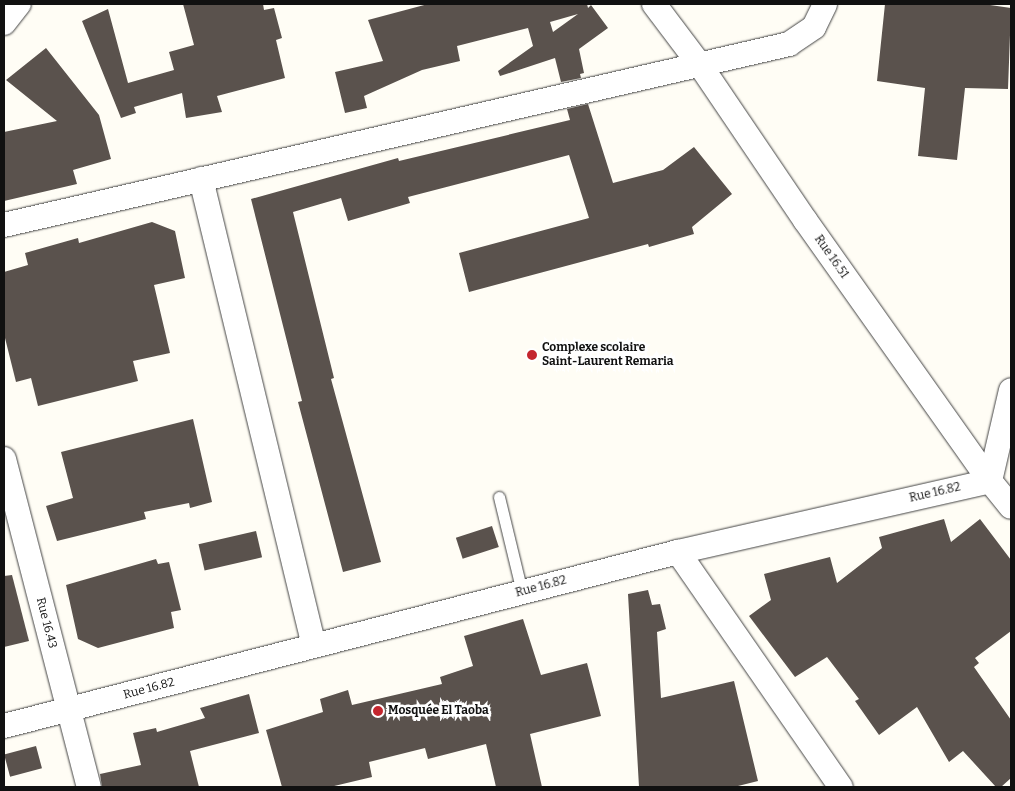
<!DOCTYPE html>
<html>
<head>
<meta charset="utf-8">
<style>
  body { margin:0 }
  #map { position:relative; width:1015px; height:791px; overflow:hidden; background:#fffdf5; font-family:Bitter,serif }
  div>[style] { position:absolute }
  [style*='--x'] { left:calc(var(--x)*1px); top:calc(var(--y)*1px); width:calc(var(--w)*1px); rotate:calc(var(--a)*1deg) }
  .building>* { inset:0; background:#5a524d; transform-origin:0 0 }
  .roads { filter:drop-shadow(0 0 1px #444) drop-shadow(0 0 1px #444) }
  .lane>* { height:11px; margin:-5.5px; padding:0 5.5px; transform-origin:5.5px; border-radius:5.5px; background:#fff }
  .street>* { height:24px; margin:-12px; padding:0 12px; transform-origin:12px; border-radius:12px; background:#fff }
  .dots>* { width:14px; height:14px; translate:-50% -50%; box-sizing:border-box; border:2px solid #fff; border-radius:50% }
  span { translate:-50% -50%; white-space:nowrap; text-align:center; line-height:1.15; -webkit-text-stroke:5px #fff; paint-order:stroke }
  .street-label { font-size:12px; color:#111 }
  .poi-label { font-size:12px; color:#111; font-weight:700 }
  .left { translate:0 -50%; text-align:left }
  .frame { position:absolute; inset:0; border:5px solid #111; pointer-events:none }
</style>
</head>
<body>
<div id="map">
  <div class="building">
    <i style="clip-path:polygon(183px 4px,263px 4px,264px 10px,274px 8px,282px 38px,276px 40px,285px 78px,217px 96px,222px 112px,186px 118px,182px 93px,134px 107px,136px 113px,121px 118px,82px 21px,108px 9px,128px 83px,174px 70px,169px 52px,194px 45px)"></i>
    <i style="clip-path:polygon(evenodd,428px 4px,587px 4px,588px 8px,591px 5px,608px 28px,579px 49px,584px 73px,580px 74px,581px 78px,561px 82px,555px 58px,500px 76px,498px 71px,533px 46px,528px 28px,457px 46px,460px 61px,422px 70px,364px 96px,367px 108px,345px 113px,335px 72px,383px 61px,368px 20px,428px 4px,578px 14px,553px 32px,550px 22px,578px 14px)"></i>
    <i style="clip-path:polygon(885px 4px,983px 4px,1011px 8px,1008px 89px,965px 88px,957px 160px,918px 156px,925px 88px,877px 81px)"></i>
    <i style="clip-path:polygon(46px 48px,99px 115px,111px 159px,73px 170px,77px 184px,4px 201px,4px 132px,57px 121px,6px 80px)"></i>
    <i style="clip-path:polygon(588px 104px,613px 183px,663px 170px,694px 147px,732px 194px,692px 227px,694px 234px,649px 247px,648px 244px,469px 292px,459px 253px,589px 218px,569px 155px,408px 197px,410px 203px,348px 221px,341px 198px,293px 212px,334px 378px,331px 379px,381px 562px,343px 572px,298px 402px,302px 401px,251px 199px,398px 158px,399px 161px,570px 120px,567px 109px)"></i>
    <i style="clip-path:polygon(152px 222px,175px 231px,185px 278px,154px 285px,170px 353px,133px 361px,138px 381px,38px 406px,31px 378px,16px 382px,4px 334px,4px 272px,28px 265px,25px 253px,78px 238px,79px 243px)"></i>
    <i style="clip-path:polygon(193px 419px,212px 502px,190px 508px,189px 503px,144px 512px,146px 519px,57px 541px,46px 506px,73px 498px,61px 452px)"></i>
    <i style="clip-path:polygon(944px 519px,951px 542px,980px 519px,1011px 560px,1011px 631px,975px 658px,979px 663px,974px 667px,1011px 720px,1011px 778px,1001px 787px,996px 787px,963px 751px,949px 762px,917px 707px,879px 735px,855px 701px,859px 699px,827px 657px,795px 677px,749px 616px,771px 600px,764px 574px,830px 557px,837px 583px,882px 548px,879px 537px)"></i>
    <i style="left:492px;top:526px;width:22px;height:38px;rotate:72deg"></i>
    <i style="left:256px;top:531px;width:27px;height:59px;rotate:77deg"></i>
    <i style="clip-path:polygon(156px 559px,158px 564px,169px 562px,181px 610px,171px 612px,174px 628px,98px 648px,78px 639px,66px 585px)"></i>
    <i style="clip-path:polygon(12px 575px,29px 641px,4px 647px,4px 576px)"></i>
    <i style="clip-path:polygon(648px 590px,652px 605px,660px 604px,666px 629px,657px 632px,661px 698px,734px 681px,758px 781px,734px 787px,639px 787px,628px 594px)"></i>
    <i style="clip-path:polygon(523px 619px,541px 675px,587px 663px,601px 716px,530px 734px,542px 787px,496px 787px,486px 744px,428px 759px,425px 748px,369px 762px,372px 777px,330px 787px,282px 787px,266px 730px,323px 712px,320px 699px,348px 690px,352px 705px,442px 684px,440px 677px,473px 666px,464px 636px)"></i>
    <i style="clip-path:polygon(249px 694px,259px 733px,190px 751px,199px 787px,102px 787px,100px 774px,141px 765px,133px 733px,156px 728px,157px 732px,205px 718px,200px 708px)"></i>
    <i style="left:36px;top:746px;width:23px;height:33px;rotate:75deg"></i>
  </div>
  <div class="roads">
    <div class="lane">
      <i style="--x:499;--y:497;--w:98;--a:76.4"></i>
    </div>
    <div class="street">
      <i style="--x:654;--y:4;--w:76;--a:53"></i>
      <i style="--x:700;--y:65;--w:187;--a:55.9"></i>
      <i style="--x:805;--y:220;--w:320;--a:54.7"></i>
      <i style="--x:990;--y:481;--w:33;--a:51"></i>
      <i style="--x:4;--y:23;--w:24;--a:-52"></i>
      <i style="--x:201;--y:179;--w:480;--a:76.4"></i>
      <i style="--x:4;--y:225;--w:806;--a:-12.98"></i>
      <i style="--x:789;--y:44;--w:30;--a:-34"></i>
      <i style="--x:814;--y:27;--w:25;--a:-64"></i>
      <i style="--x:4;--y:459;--w:339;--a:75.5"></i>
      <i style="--x:990;--y:481;--w:93;--a:-77"></i>
      <i style="--x:678;--y:552;--w:286;--a:55.3"></i>
      <i style="--x:4;--y:726;--w:696;--a:-14.48"></i>
      <i style="--x:678;--y:552;--w:320;--a:-12.8"></i>
    </div>
  </div>
  <div class="dots">
    <i style="left:532px;top:355px;background:#c4262e"></i>
    <i style="left:378px;top:711px;background:#c4262e"></i>
  </div>
  <div class="street-label">
    <span style="left:831px;top:257px;rotate:55deg">Rue 16.51</span>
    <span style="left:935px;top:493px;rotate:-13deg">Rue 16.82</span>
    <span style="left:541px;top:587px;rotate:-15deg">Rue 16.82</span>
    <span style="left:46px;top:623px;rotate:76deg">Rue 16.43</span>
    <span style="left:149px;top:689px;rotate:-15deg">Rue 16.82</span>
  </div>
  <div class="poi-label">
    <span class="left" style="left:542px;top:355px">Complexe scolaire<br>Saint-Laurent Remaria</span>
    <span class="left" style="left:388px;top:711px">Mosquée El Taoba</span>
  </div>
  <div class="frame"></div>
</div>
</body>
</html>
